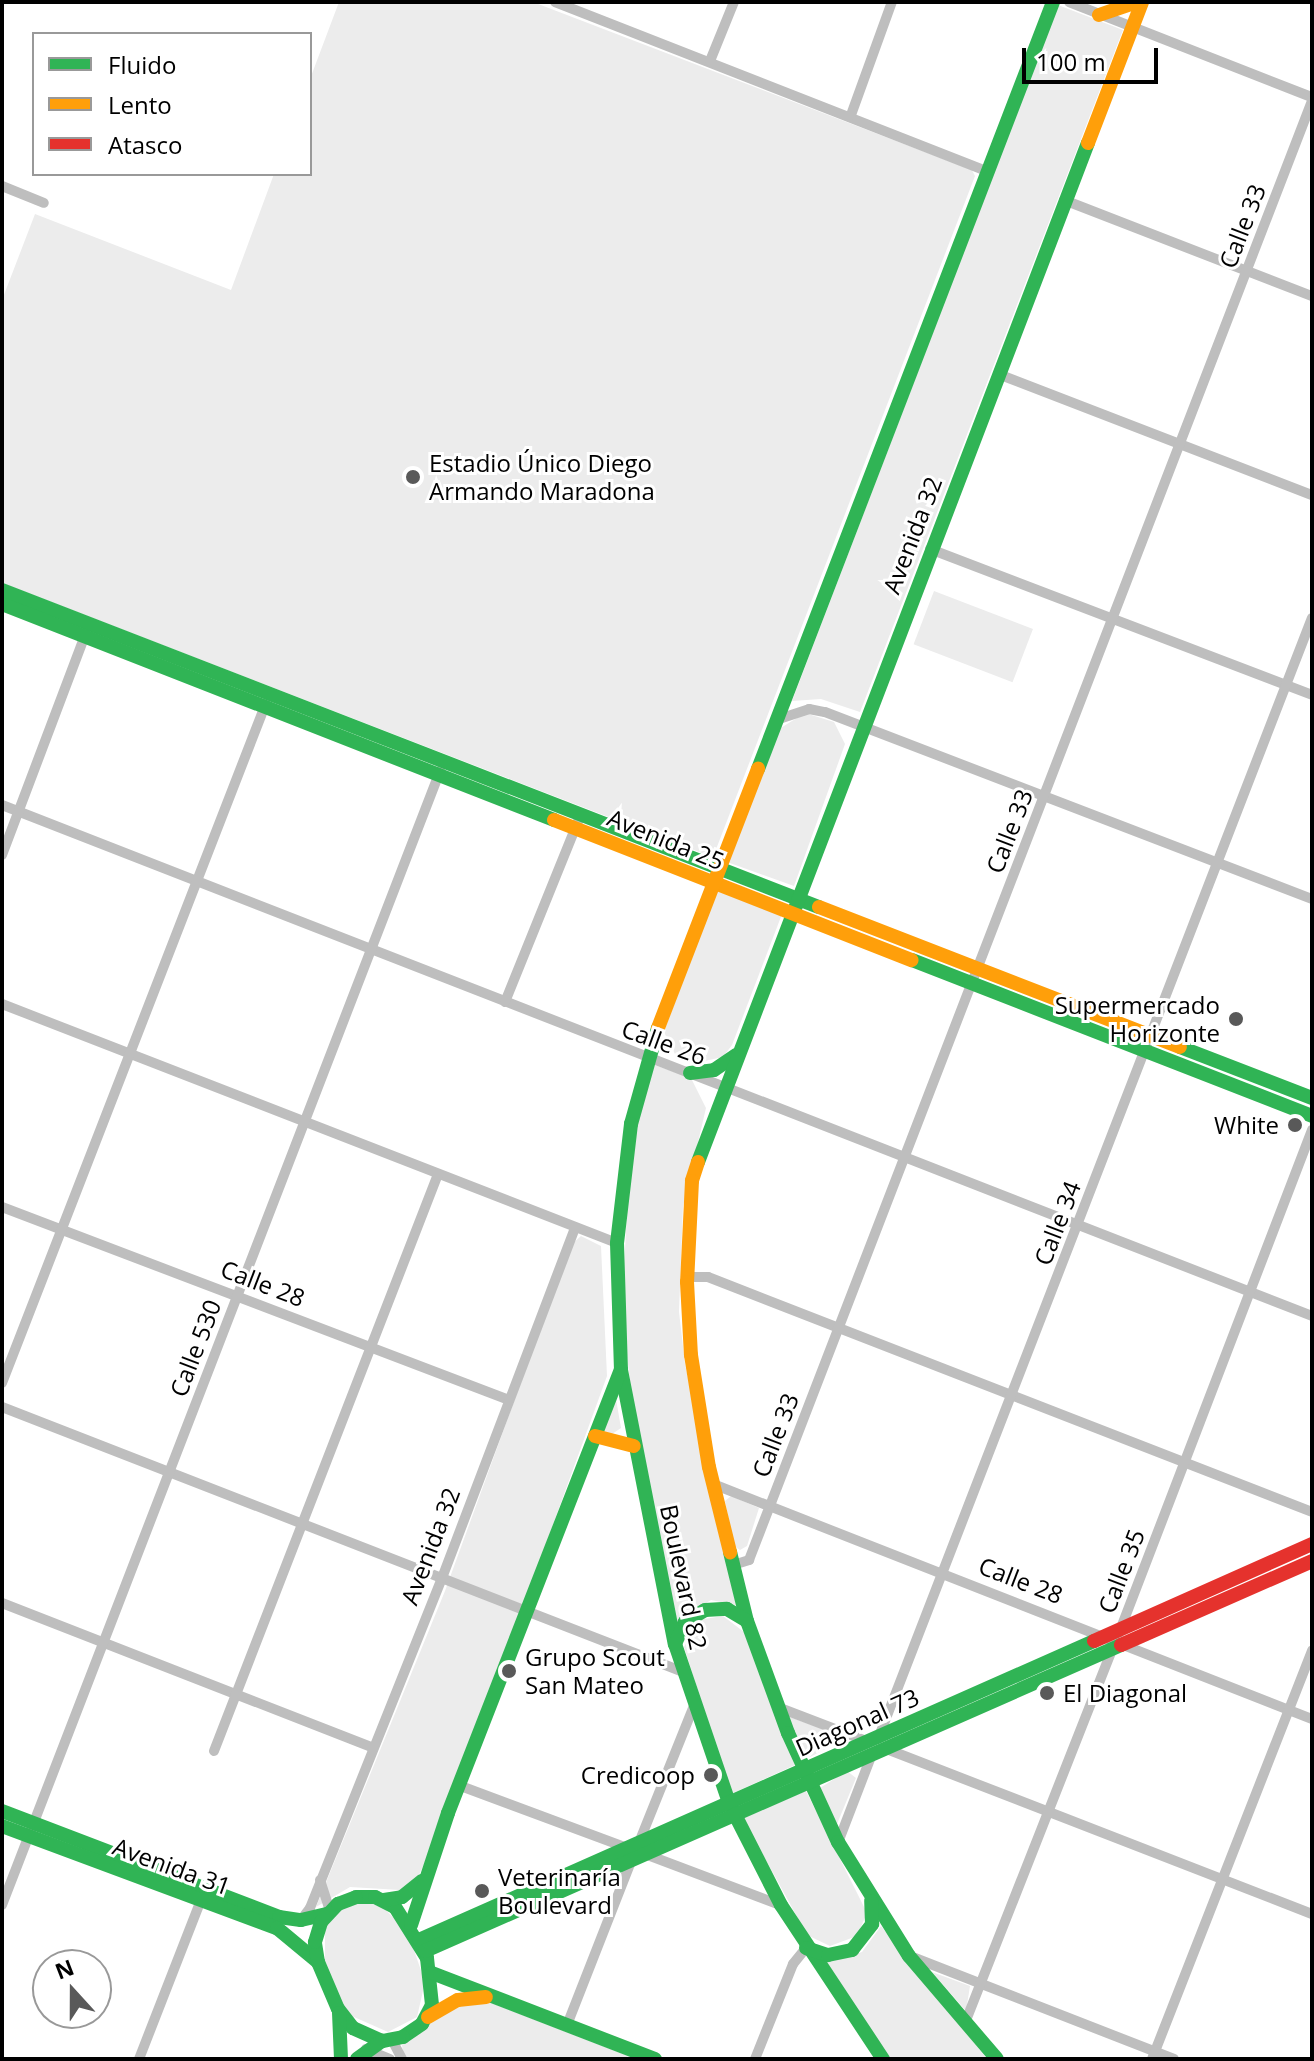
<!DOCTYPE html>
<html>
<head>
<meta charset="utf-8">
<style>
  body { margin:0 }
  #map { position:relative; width:1314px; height:2061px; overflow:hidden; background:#fff; font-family:"Open Sans",sans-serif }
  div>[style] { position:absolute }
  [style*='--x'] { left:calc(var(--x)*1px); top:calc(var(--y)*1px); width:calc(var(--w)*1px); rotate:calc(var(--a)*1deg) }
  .green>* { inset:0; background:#ececec; transform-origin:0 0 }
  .street>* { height:10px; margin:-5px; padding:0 5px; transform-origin:5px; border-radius:5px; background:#bebebe }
  .fast>* { height:14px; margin:-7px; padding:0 7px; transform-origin:7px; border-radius:7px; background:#30b455 }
  .slow>* { height:14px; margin:-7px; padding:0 7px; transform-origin:7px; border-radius:7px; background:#ff9f0a }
  .jam>* { height:14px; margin:-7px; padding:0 7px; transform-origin:7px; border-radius:7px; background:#e5322d }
  .dots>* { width:22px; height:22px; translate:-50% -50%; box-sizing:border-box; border:4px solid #fff; border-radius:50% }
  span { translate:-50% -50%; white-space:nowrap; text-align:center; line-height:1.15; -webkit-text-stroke:6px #fff; paint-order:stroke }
  .street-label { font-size:24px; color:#000 }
  .poi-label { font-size:24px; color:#000 }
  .left { translate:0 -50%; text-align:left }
  .right { translate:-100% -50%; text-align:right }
  .frame { position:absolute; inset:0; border:4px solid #000; pointer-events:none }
  .legend { position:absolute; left:32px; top:32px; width:280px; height:144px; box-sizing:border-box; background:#fff; border:2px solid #999; margin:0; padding:10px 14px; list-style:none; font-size:24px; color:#000 }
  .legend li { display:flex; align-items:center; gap:16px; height:40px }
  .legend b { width:40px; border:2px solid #999 }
  .north { position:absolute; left:32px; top:1949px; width:80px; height:80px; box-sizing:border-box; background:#fff; border:2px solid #999; border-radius:50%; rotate:339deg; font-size:22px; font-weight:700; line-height:32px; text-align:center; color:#000 }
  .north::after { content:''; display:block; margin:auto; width:28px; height:36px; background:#595959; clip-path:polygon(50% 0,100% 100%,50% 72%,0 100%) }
  .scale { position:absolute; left:1022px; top:48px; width:136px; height:36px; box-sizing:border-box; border:4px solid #000; border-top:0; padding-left:10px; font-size:24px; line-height:28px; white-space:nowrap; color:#000; -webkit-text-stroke:6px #fff; paint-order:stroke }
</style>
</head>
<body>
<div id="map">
  <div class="green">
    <i style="clip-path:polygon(339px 2px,533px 2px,972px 170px,975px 176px,715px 852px,707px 855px,2px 583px,2px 300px,35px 214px,231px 290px,274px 174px,310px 174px,310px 79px)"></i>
    <i style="clip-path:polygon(1058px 5px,1123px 30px,860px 712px,821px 699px,792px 701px)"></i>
    <i style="left:934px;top:591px;width:106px;height:57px;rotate:21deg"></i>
    <i style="clip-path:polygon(805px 713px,834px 722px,845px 744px,794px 886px,727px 862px,779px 729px)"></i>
    <i style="clip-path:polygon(717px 888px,782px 914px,732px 1045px,723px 1057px,695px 1063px,676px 1056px,664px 1032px)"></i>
    <i style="clip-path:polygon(649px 1063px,691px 1078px,706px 1108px,683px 1206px,679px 1312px,685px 1364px,736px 1605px,711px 1600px,677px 1621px,634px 1419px,622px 1309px,629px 1171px)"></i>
    <i style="clip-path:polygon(581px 1236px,601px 1246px,607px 1376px,451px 1805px,419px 1875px,400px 1890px,350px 1887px,316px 1907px,445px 1591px,571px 1245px)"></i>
    <i style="clip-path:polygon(616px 1399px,621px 1428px,609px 1436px,603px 1432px)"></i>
    <i style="clip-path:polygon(731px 1496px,759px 1508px,747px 1546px,740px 1550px,734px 1546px,725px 1501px)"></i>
    <i style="clip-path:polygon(723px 1616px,744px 1632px,795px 1765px,731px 1794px,684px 1647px,698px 1620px)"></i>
    <i style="clip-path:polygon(787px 1716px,839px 1735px,841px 1741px,810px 1757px,802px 1753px)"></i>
    <i style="clip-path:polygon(847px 1771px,856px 1778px,837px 1824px,820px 1788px)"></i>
    <i style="clip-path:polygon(806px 1791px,867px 1913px,857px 1936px,830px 1946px,807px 1935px,743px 1818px)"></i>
    <i style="clip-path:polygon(361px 1899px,385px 1909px,408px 1933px,425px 1982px,417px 2017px,388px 2032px,345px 2013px,325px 1975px,325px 1917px)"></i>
    <i style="clip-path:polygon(881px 1926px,987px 2059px,889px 2059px,826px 1961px,862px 1952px)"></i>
    <i style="clip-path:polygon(932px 1972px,970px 1986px,966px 2011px)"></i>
    <i style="clip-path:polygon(478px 1998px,636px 2059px,404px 2059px,402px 2045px,445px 2007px)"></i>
  </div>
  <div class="street">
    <i style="--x:555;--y:2;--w:465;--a:21.4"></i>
    <i style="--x:1069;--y:2;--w:261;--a:21.4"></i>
    <i style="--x:710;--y:61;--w:64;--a:-67.9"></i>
    <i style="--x:851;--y:115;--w:120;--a:-70.1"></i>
    <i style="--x:2;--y:186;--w:45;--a:22"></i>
    <i style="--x:1064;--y:200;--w:266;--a:21.2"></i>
    <i style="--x:998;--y:374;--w:337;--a:21.1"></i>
    <i style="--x:930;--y:549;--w:409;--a:20.9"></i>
    <i style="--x:779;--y:719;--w:32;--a:-18"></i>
    <i style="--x:809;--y:709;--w:16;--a:11"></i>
    <i style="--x:825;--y:712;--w:522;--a:21.01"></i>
    <i style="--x:2;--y:805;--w:1406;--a:21.31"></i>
    <i style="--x:2;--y:855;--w:237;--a:-69.3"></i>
    <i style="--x:505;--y:1002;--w:203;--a:-68"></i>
    <i style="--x:2;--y:1004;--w:660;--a:21.24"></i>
    <i style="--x:2;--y:1207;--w:542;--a:20.84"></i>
    <i style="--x:687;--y:1277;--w:21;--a:0"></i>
    <i style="--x:708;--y:1277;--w:648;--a:21.26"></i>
    <i style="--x:2;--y:1383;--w:729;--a:-68.78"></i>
    <i style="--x:2;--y:1407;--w:729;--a:21.25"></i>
    <i style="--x:713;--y:1484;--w:643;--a:21.42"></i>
    <i style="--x:733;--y:1565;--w:17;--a:-17"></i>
    <i style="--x:749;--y:1560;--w:1564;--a:-68.9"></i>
    <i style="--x:2;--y:1603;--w:396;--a:21.3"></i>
    <i style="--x:1119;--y:1633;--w:539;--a:-69.01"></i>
    <i style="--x:780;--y:1708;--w:95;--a:20.9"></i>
    <i style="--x:878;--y:1739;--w:1202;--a:-68.84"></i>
    <i style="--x:884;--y:1748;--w:459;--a:21.2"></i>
    <i style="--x:214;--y:1751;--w:619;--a:-68.78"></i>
    <i style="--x:458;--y:1785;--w:184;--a:20.4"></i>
    <i style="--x:839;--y:1840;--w:92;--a:-69"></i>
    <i style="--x:638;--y:1845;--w:148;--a:-68.1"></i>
    <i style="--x:645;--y:1854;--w:144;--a:20.7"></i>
    <i style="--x:320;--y:1880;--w:32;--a:72"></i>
    <i style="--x:2;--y:1905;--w:1216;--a:-68.88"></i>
    <i style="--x:301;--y:1920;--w:15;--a:-53"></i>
    <i style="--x:310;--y:1908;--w:355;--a:-68.2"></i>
    <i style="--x:442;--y:1578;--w:375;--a:-69.2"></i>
    <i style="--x:915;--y:1958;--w:278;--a:21.3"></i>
    <i style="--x:965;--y:2023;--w:404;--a:-68.5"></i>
    <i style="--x:567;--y:2025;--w:178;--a:-68.6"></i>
    <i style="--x:392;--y:2040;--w:21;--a:62"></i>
    <i style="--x:366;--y:2049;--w:26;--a:23"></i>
    <i style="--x:139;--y:2059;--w:176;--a:-68.7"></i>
    <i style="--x:755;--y:2059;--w:102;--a:-68.2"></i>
    <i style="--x:793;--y:1964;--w:21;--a:-51"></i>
    <i style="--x:1152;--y:2059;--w:439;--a:-68.6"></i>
  </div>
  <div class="fast">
    <i style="--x:2;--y:590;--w:876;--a:21.21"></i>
    <i style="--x:2;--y:604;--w:593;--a:21.37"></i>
    <i style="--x:758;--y:769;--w:822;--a:-68.96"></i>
    <i style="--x:912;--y:960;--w:429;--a:21.3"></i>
    <i style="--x:658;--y:1028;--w:100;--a:105.7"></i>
    <i style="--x:631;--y:1124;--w:120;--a:96.7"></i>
    <i style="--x:617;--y:1243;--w:127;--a:88.2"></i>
    <i style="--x:621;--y:1370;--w:279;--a:78.9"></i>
    <i style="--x:675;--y:1644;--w:168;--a:71.2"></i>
    <i style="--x:729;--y:1803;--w:114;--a:63"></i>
    <i style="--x:781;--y:1905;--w:185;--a:56.5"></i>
    <i style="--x:1180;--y:1047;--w:142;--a:21.1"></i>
    <i style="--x:690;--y:1073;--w:24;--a:-7"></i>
    <i style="--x:714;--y:1070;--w:27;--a:-34"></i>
    <i style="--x:698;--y:1162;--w:1091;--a:-69.06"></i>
    <i style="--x:730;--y:1552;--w:71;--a:76.2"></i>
    <i style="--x:747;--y:1621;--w:119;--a:69.9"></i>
    <i style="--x:788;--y:1733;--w:120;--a:65.4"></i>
    <i style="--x:838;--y:1842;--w:134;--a:58.1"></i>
    <i style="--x:909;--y:1956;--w:135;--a:49.5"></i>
    <i style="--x:675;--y:1644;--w:24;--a:-66"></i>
    <i style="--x:685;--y:1622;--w:23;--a:-31"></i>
    <i style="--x:705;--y:1610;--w:22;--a:-3"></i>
    <i style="--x:727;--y:1609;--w:23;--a:31"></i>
    <i style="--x:2;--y:1811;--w:297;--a:20.9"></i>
    <i style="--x:279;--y:1917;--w:22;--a:8"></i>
    <i style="--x:301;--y:1920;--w:27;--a:-13"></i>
    <i style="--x:2;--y:1826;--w:293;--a:20.4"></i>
    <i style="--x:277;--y:1928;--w:53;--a:39.7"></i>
    <i style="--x:356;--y:1897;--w:19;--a:0"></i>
    <i style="--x:375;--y:1897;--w:22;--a:27"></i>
    <i style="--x:395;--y:1907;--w:60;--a:57.9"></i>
    <i style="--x:427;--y:1958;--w:47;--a:83.9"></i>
    <i style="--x:432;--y:2005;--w:21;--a:118"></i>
    <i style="--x:422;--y:2024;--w:23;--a:146"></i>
    <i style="--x:403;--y:2037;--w:21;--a:169"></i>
    <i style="--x:382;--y:2041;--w:32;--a:-156"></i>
    <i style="--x:353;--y:2028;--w:24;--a:-128"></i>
    <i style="--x:338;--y:2009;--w:51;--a:-113.1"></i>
    <i style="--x:318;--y:1962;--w:20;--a:-99"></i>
    <i style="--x:315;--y:1942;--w:21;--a:-73"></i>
    <i style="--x:321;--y:1922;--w:25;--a:-47"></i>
    <i style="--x:338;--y:1904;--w:19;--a:-21"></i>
    <i style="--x:384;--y:1900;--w:18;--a:-9"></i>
    <i style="--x:402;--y:1897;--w:26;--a:-39"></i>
    <i style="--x:411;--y:1925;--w:118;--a:-71.7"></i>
    <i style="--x:448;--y:1813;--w:476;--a:-68.7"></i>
    <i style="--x:419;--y:1940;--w:738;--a:-23.89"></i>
    <i style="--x:806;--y:1948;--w:23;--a:18"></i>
    <i style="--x:828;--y:1955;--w:25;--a:-12"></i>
    <i style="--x:852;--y:1950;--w:33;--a:-52"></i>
    <i style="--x:872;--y:1924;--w:23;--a:-92"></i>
    <i style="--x:425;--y:1951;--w:760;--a:-23.73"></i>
    <i style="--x:432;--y:1973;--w:239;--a:21.1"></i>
    <i style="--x:339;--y:2013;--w:46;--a:87.5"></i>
    <i style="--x:357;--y:2059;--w:31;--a:-36"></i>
  </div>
  <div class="slow">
    <i style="--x:1099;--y:15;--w:39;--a:-19"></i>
    <i style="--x:1088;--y:143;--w:151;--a:-69"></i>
    <i style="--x:554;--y:820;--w:384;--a:21.4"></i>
    <i style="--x:819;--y:907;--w:387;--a:21.2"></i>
    <i style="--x:658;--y:1028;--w:278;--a:-68.9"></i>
    <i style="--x:698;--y:1162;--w:20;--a:108"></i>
    <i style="--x:692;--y:1181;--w:101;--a:92.8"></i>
    <i style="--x:687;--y:1282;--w:73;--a:86.9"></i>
    <i style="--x:691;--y:1355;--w:113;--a:80.9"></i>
    <i style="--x:709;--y:1467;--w:88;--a:76.1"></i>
    <i style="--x:595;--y:1436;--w:40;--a:14.4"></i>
    <i style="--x:428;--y:2017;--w:34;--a:-30"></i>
    <i style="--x:458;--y:2000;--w:28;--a:-6"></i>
  </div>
  <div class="jam">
    <i style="--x:1094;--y:1641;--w:239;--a:-24"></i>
    <i style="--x:1121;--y:1645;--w:209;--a:-23.7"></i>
  </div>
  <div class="dots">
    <i style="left:413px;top:477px;background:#595959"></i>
    <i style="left:1236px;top:1019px;background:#595959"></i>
    <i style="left:1295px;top:1125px;background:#595959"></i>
    <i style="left:509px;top:1671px;background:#595959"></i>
    <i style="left:1047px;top:1693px;background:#595959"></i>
    <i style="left:711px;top:1775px;background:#595959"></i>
    <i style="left:482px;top:1891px;background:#595959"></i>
  </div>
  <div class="street-label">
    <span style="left:1242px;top:226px;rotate:-69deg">Calle 33</span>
    <span style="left:912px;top:535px;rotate:-69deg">Avenida 32</span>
    <span style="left:1009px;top:831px;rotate:-69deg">Calle 33</span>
    <span style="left:666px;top:839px;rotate:22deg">Avenida 25</span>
    <span style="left:664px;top:1042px;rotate:20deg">Calle 26</span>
    <span style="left:1057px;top:1223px;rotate:-69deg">Calle 34</span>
    <span style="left:263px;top:1283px;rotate:21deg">Calle 28</span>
    <span style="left:195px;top:1348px;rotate:-69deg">Calle 530</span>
    <span style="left:775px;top:1435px;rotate:-69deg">Calle 33</span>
    <span style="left:430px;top:1546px;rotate:-69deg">Avenida 32</span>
    <span style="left:1121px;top:1571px;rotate:-69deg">Calle 35</span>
    <span style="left:684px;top:1577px;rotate:78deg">Boulevard 82</span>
    <span style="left:1021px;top:1580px;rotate:21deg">Calle 28</span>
    <span style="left:857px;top:1722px;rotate:-24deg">Diagonal 73</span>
    <span style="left:172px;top:1866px;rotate:20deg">Avenida 31</span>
  </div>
  <div class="poi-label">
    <span class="left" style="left:429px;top:477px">Estadio Único Diego<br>Armando Maradona</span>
    <span class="right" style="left:1220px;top:1019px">Supermercado<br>Horizonte</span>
    <span class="right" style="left:1279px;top:1125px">White</span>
    <span class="left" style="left:525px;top:1671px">Grupo Scout<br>San Mateo</span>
    <span class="left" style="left:1063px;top:1693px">El Diagonal</span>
    <span class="right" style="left:695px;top:1775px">Credicoop</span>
    <span class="left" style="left:498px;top:1891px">Veterinaría<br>Boulevard</span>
  </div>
  <div class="frame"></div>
  <ul class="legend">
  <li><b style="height:10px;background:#30b455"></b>Fluido</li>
  <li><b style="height:10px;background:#ff9f0a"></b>Lento</li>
  <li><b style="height:10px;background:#e5322d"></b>Atasco</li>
  </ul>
  <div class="north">N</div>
  <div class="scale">100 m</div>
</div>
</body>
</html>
